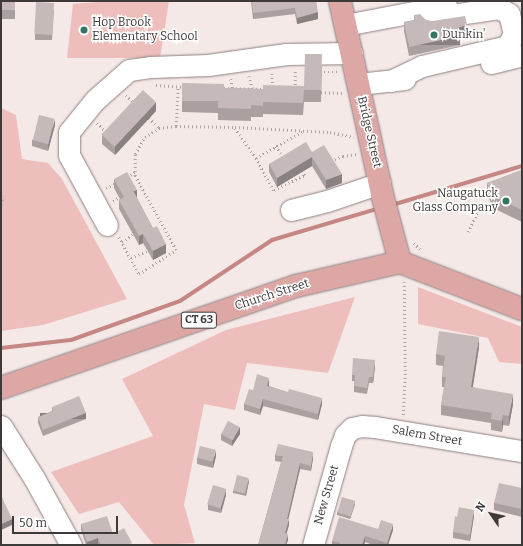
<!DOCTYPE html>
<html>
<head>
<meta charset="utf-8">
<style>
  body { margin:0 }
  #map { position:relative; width:523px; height:546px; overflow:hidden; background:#f5e9e8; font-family:Bitter,serif }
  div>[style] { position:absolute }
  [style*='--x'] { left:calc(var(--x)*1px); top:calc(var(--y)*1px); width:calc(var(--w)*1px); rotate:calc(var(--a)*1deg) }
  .green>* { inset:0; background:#edbebb }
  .stream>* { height:4px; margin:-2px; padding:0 2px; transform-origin:2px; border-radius:2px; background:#c48783 }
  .path>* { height:2.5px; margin-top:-1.25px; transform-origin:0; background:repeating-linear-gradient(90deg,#ada3a3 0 1px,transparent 0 4px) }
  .roads { filter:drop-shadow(0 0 1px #8c8180) drop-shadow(0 0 1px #8c8180) }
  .minor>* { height:21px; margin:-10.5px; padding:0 10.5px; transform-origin:10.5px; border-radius:10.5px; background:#fff }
  .major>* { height:22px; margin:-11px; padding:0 11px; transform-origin:11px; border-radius:11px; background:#dda7a5 }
  .wall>* { inset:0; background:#a9a09f; transform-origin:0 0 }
  .shaded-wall>* { inset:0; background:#8a8282; transform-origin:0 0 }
  .building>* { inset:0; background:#c5bab9; transform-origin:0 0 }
  .dots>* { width:11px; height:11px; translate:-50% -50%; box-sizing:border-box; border:2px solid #fff; border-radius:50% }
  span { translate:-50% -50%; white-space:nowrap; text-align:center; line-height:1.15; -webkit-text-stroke:3px #fff; paint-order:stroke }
  .shield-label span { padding:1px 3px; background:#fff; border:1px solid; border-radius:3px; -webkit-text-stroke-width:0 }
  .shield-label { font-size:11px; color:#3f3a3a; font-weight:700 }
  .poi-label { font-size:12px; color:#3f3a3a }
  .left { translate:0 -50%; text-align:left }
  .right { translate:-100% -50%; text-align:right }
  .street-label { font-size:12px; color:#3f3a3a }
  .frame { position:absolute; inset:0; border:2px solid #3f3a3a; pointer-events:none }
  .north { position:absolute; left:471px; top:494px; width:40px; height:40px; -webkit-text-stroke:3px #fff; paint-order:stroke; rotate:304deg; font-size:11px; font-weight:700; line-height:16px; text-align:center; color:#3f3a3a }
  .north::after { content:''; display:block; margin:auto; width:14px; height:18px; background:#3f3a3a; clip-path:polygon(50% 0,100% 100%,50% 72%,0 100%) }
  .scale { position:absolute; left:12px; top:516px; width:106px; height:18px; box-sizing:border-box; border:2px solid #3f3a3a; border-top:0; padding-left:5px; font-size:12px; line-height:14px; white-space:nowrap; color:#3f3a3a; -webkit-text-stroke:3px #fff; paint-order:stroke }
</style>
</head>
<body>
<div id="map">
  <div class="green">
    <i style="clip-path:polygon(110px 1px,169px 1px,160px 58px,67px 58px,73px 4px)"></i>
    <i style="clip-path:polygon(1px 108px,16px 115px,22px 159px,48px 163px,62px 179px,127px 299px,43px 325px,1px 331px)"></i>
    <i style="clip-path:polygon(418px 287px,522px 327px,522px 364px,499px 362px,488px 338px,418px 324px)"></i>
    <i style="clip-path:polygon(355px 297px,328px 373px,247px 363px,235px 410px,204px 404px,184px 505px,195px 543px,154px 545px,119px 502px,79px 514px,51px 472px,153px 436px,122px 379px,226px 330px)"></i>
  </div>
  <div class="stream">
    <i style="--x:392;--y:205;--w:136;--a:-16.7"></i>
    <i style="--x:1;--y:348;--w:70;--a:-6.5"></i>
    <i style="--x:71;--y:340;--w:116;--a:-19.7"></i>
    <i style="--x:180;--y:301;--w:110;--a:-33.5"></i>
    <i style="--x:272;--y:240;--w:113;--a:-16.5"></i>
  </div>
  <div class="path">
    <i style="--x:324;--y:72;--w:13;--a:0"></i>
    <i style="--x:272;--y:74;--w:15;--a:86"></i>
    <i style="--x:249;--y:76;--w:15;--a:74"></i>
    <i style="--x:231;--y:79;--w:11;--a:80"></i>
    <i style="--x:156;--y:85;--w:29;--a:4"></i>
    <i style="--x:220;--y:88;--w:45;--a:1.3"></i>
    <i style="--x:295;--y:89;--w:19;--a:-90"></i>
    <i style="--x:321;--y:92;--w:21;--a:3"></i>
    <i style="--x:126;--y:95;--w:11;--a:45"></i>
    <i style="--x:149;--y:118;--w:14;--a:45"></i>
    <i style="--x:97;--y:123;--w:15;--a:42"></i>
    <i style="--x:176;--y:126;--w:40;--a:-87.1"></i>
    <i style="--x:235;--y:128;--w:37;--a:55"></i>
    <i style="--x:256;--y:158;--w:37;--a:61"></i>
    <i style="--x:274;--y:190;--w:34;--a:-26"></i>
    <i style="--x:305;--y:175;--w:4;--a:-124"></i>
    <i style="--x:276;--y:146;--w:14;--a:56"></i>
    <i style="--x:256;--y:158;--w:54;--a:-29.9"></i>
    <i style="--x:331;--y:161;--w:13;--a:-23"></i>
    <i style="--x:343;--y:156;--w:14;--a:-8"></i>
    <i style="--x:127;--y:177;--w:9;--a:-32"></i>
    <i style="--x:106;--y:188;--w:11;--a:-27"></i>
    <i style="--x:1;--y:196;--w:4;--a:63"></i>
    <i style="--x:3;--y:200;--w:5;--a:112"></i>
    <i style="--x:113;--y:201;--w:7;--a:-34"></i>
    <i style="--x:468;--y:232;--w:23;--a:-65"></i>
    <i style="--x:478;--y:211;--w:8;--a:-104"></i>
    <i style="--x:119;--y:237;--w:42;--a:61.6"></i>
    <i style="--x:139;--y:274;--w:44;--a:-33"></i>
    <i style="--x:176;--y:250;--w:85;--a:-119"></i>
    <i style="--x:135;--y:176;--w:22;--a:-90"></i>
    <i style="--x:135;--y:154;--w:20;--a:-60"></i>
    <i style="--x:145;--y:137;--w:17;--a:-33"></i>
    <i style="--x:159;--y:128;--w:17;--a:-7"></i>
    <i style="--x:176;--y:126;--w:59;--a:1"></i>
    <i style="--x:235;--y:127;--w:95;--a:3"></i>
    <i style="--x:330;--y:132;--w:24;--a:12"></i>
    <i style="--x:122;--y:242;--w:14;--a:-36"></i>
    <i style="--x:414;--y:243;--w:11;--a:45"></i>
    <i style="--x:131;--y:258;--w:17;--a:-24"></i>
    <i style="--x:403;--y:415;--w:40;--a:-87.1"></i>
    <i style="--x:405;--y:375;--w:93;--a:-90.6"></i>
  </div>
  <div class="roads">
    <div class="minor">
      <i style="--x:345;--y:25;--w:103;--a:-10.7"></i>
      <i style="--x:491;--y:63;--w:32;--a:-14"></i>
      <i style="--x:391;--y:81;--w:34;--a:-26"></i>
      <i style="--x:422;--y:66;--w:87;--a:-13.2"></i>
      <i style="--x:507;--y:46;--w:14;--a:-60"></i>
      <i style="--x:514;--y:34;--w:21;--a:-104"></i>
      <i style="--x:509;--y:14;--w:12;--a:-149"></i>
      <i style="--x:499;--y:8;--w:69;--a:171.6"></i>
      <i style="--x:358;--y:84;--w:47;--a:-6.1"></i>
      <i style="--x:291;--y:210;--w:37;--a:-14"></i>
      <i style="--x:327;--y:201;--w:56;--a:-18.8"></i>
      <i style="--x:107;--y:225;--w:80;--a:-118.5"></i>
      <i style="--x:69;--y:155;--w:23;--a:-90"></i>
      <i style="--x:69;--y:132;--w:41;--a:-50.9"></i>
      <i style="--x:95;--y:100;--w:45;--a:-41.4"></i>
      <i style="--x:129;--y:70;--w:21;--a:-8"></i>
      <i style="--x:150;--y:67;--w:58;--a:-2"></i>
      <i style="--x:208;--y:65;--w:79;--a:-8"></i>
      <i style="--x:286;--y:54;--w:66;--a:-0.9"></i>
      <i style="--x:1;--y:426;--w:62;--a:57.6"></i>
      <i style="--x:34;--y:478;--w:77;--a:61.1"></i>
      <i style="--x:313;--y:545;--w:103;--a:-74.2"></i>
      <i style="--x:341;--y:446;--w:12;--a:-70"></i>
      <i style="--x:345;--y:435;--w:10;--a:-45"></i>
      <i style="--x:352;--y:428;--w:10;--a:-11"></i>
      <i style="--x:362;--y:426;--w:13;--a:4"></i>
      <i style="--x:375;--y:427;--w:149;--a:9.3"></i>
    </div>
    <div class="major">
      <i style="--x:340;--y:1;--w:198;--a:77.7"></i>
      <i style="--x:382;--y:194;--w:70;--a:75.2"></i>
      <i style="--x:1;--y:388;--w:312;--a:-19.1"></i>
      <i style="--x:296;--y:286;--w:107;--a:-13"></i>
      <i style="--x:400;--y:262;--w:131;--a:21.1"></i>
    </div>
  </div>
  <div class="wall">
    <i style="left:1px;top:1px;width:14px;height:18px"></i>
    <i style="clip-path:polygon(251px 1px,316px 1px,318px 19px,297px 24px,295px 14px,253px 19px)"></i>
    <i style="clip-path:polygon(54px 9px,52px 40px,35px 40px,35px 34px)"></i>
    <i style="clip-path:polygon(414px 15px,426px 20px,467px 34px,460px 36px,460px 45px,409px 56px,404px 31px,404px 22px,414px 20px)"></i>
    <i style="clip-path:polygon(322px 65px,321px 102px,304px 102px,303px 115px,263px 114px,263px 117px,251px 117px,251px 121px,218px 120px,218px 113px,182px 112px,182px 101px,224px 88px,263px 89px,304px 86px)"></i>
    <i style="clip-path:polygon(156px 111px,115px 155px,102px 144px,102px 135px)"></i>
    <i style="clip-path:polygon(55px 125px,48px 151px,32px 146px,32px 140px)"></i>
    <i style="clip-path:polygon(312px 152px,342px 183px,326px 189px,312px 166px,277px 187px,269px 172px,269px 164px)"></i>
    <i style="clip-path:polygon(522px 170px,522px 222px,493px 208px,487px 194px,487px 183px)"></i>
    <i style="clip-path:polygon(114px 179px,137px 198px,166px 253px,153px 260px,143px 243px,139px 245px,119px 209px,119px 200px,120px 199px,114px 188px)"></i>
    <i style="clip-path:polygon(479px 347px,473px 387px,513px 404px,509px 426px,503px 425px,502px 432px,491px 430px,491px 423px,441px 415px,441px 405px,444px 387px,442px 387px,442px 377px,443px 366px,436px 365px,436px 354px)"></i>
    <i style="clip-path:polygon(375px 366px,373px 383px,369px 383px,367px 394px,354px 392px,354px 381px,352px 381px,352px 375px)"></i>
    <i style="clip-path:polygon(269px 384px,269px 386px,322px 404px,318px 420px,263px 406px,260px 415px,244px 410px,244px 404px,253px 390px)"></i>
    <i style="clip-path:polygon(52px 407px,86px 419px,43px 436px,38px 423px,38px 417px,52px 411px)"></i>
    <i style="clip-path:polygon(221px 434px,240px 434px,232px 446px,221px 440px)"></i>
    <i style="clip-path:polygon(275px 455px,313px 458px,311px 471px,300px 469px,288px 519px,289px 525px,286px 534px,288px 540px,286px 545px,258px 545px,281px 462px,275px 461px)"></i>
    <i style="clip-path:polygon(216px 456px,213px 468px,197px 464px,197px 458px)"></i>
    <i style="clip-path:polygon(249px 481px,246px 496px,233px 493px,233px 490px)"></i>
    <i style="clip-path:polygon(522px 488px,522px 517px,494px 510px,494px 503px)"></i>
    <i style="clip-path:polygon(226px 495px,221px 513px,208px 510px,208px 504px)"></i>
    <i style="clip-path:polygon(355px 504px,350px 519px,337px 515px,337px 512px)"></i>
    <i style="clip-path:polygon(474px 516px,470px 541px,453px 538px,453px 532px,457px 517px)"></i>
    <i style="clip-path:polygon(81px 524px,113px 534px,132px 545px,98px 545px,98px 544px,95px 545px,86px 545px,81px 530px)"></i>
    <i style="clip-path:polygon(378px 529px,393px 530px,388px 545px,373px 545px,365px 542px,364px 545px,332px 545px,332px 541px)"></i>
  </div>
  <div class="shaded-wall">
    <i style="clip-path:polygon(318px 12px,318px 19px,297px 24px,297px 18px)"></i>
    <i style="clip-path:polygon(467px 25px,467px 34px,459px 36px,459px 27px)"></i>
    <i style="left:460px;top:36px;width:9px;height:52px;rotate:90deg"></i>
    <i style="clip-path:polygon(156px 102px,156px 111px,115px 155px,115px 146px)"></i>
    <i style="clip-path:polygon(55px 119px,55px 125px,48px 151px,48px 145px)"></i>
    <i style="clip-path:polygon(312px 157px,312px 166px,277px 187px,277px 178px)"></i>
    <i style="clip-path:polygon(342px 174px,342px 183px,326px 189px,326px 180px)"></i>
    <i style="clip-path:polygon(137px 190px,137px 198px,133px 191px)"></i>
    <i style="clip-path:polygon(143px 234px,143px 243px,139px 245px,139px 236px)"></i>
    <i style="clip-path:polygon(166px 244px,166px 253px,153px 260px,153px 251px)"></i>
    <i style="clip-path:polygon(479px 337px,479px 347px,471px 397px,471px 387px)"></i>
    <i style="clip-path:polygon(375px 360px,375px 366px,373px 383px,373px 377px)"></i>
    <i style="clip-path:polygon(269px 378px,269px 384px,267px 392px,267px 386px)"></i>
    <i style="clip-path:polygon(513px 394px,513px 404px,509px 426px,509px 416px)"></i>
    <i style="clip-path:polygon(322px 398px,322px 404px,318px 420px,318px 414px)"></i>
    <i style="clip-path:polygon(263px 399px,263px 406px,260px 415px,260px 409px)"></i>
    <i style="left:86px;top:413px;width:6px;height:46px;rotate:90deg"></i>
    <i style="clip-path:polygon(503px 415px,503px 425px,502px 432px,502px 421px)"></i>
    <i style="clip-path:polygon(240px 427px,240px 434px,232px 446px,232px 440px)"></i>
    <i style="clip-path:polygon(216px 450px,216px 456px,213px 468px,213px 462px)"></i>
    <i style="clip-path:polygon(313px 452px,313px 458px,311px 471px,311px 466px)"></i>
    <i style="clip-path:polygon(300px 463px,300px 469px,287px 525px,287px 519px)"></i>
    <i style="clip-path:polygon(249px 478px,249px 481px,246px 496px,246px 493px)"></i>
    <i style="clip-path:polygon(226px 489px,226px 495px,221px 513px,221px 507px)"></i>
    <i style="clip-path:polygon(355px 501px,355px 504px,350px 519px,350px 516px)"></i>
    <i style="clip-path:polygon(474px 510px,474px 516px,470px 541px,470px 535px)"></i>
    <i style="clip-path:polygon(12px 519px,12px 525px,1px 530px,1px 524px)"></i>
    <i style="clip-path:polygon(289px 519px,289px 525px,285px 539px,285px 533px)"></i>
    <i style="clip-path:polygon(393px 524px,393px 530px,388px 545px,387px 545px)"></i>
    <i style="clip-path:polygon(288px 534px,288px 540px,286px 545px,285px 545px)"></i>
    <i style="clip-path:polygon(365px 536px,365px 542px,364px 545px,362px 545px)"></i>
    <i style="clip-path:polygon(98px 538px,98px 544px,95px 545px,87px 545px,87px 542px)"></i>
  </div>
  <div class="building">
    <i style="left:1px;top:1px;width:14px;height:9px"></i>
    <i style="clip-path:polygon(252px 1px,316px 1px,318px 12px,297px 18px,295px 8px,253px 13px)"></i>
    <i style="left:36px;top:2px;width:18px;height:32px;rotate:3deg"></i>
    <i style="clip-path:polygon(420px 14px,426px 20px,432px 21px,465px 16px,467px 25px,459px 27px,460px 36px,409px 47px,404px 22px,415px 20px,414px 15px)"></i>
    <i style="clip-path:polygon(305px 54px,322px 54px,321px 90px,304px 90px,303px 103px,263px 102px,263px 106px,251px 105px,251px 109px,218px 108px,218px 101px,182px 101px,182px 83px,224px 84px,224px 88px,263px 89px,263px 85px,304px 86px)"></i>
    <i style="left:143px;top:90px;width:18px;height:61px;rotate:43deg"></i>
    <i style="left:39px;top:115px;width:16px;height:26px;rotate:14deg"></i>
    <i style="clip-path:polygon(306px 142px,312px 152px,324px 145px,342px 174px,326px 180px,312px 157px,277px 178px,269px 164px)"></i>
    <i style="clip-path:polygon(522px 170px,522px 210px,493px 196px,487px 183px)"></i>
    <i style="clip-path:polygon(127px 172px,137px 190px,133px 191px,153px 228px,157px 226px,166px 244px,153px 251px,143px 234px,139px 236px,119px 200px,124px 197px,114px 179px)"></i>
    <i style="clip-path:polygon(439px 331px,479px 337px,471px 387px,513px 394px,509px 416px,503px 415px,502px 421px,491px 419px,492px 413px,441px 405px,446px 377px,442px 377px,445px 356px,436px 354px)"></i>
    <i style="clip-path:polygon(353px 358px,375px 360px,373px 377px,369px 377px,367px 388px,354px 386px,355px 375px,352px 375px)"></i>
    <i style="clip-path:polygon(257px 374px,269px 378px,267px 386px,288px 392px,289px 389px,322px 398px,318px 414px,263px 399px,260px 409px,244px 404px,249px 389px,253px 390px)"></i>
    <i style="clip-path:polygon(79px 396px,86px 413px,43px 430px,38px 417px,53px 411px,52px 407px)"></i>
    <i style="left:228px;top:421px;width:13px;height:15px;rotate:27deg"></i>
    <i style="clip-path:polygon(278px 444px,313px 452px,311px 466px,300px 463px,287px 519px,289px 519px,285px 533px,288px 534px,285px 545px,258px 545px,283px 456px,275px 455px)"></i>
    <i style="left:200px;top:446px;width:16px;height:12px;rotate:14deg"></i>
    <i style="left:237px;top:475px;width:12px;height:16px;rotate:14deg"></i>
    <i style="clip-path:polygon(499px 483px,522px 488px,522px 509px,494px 503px)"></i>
    <i style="left:213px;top:485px;width:14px;height:20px;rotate:17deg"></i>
    <i style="clip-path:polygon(1px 495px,12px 519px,1px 524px)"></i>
    <i style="left:342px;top:497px;width:14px;height:16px;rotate:17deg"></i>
    <i style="clip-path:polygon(459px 507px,474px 510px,470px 535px,453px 532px,455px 516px,457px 517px)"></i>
    <i style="clip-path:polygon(107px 516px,113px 534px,124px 528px,132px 543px,128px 545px,101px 545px,98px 538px,87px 542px,81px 524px)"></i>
    <i style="clip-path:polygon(339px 517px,378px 529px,381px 520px,393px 524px,387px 543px,365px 536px,362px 545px,340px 545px,340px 543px,332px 541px)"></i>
  </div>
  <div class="dots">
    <i style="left:84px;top:30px;background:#347463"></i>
    <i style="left:434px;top:35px;background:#347463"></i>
    <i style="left:506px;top:201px;background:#347463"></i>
  </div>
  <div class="shield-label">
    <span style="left:199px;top:320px">CT 63</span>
  </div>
  <div class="poi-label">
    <span class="left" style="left:92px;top:30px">Hop Brook<br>Elementary School</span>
    <span class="left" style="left:442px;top:35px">Dunkin'</span>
    <span class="right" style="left:498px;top:201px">Naugatuck<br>Glass Company</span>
  </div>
  <div class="street-label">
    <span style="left:369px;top:132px;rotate:77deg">Bridge Street</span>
    <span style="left:272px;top:295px;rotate:-18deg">Church Street</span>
    <span style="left:427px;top:436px;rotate:10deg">Salem Street</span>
    <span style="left:327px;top:495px;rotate:-74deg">New Street</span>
  </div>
  <div class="frame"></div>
  <div class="north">N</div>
  <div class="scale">50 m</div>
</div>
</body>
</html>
